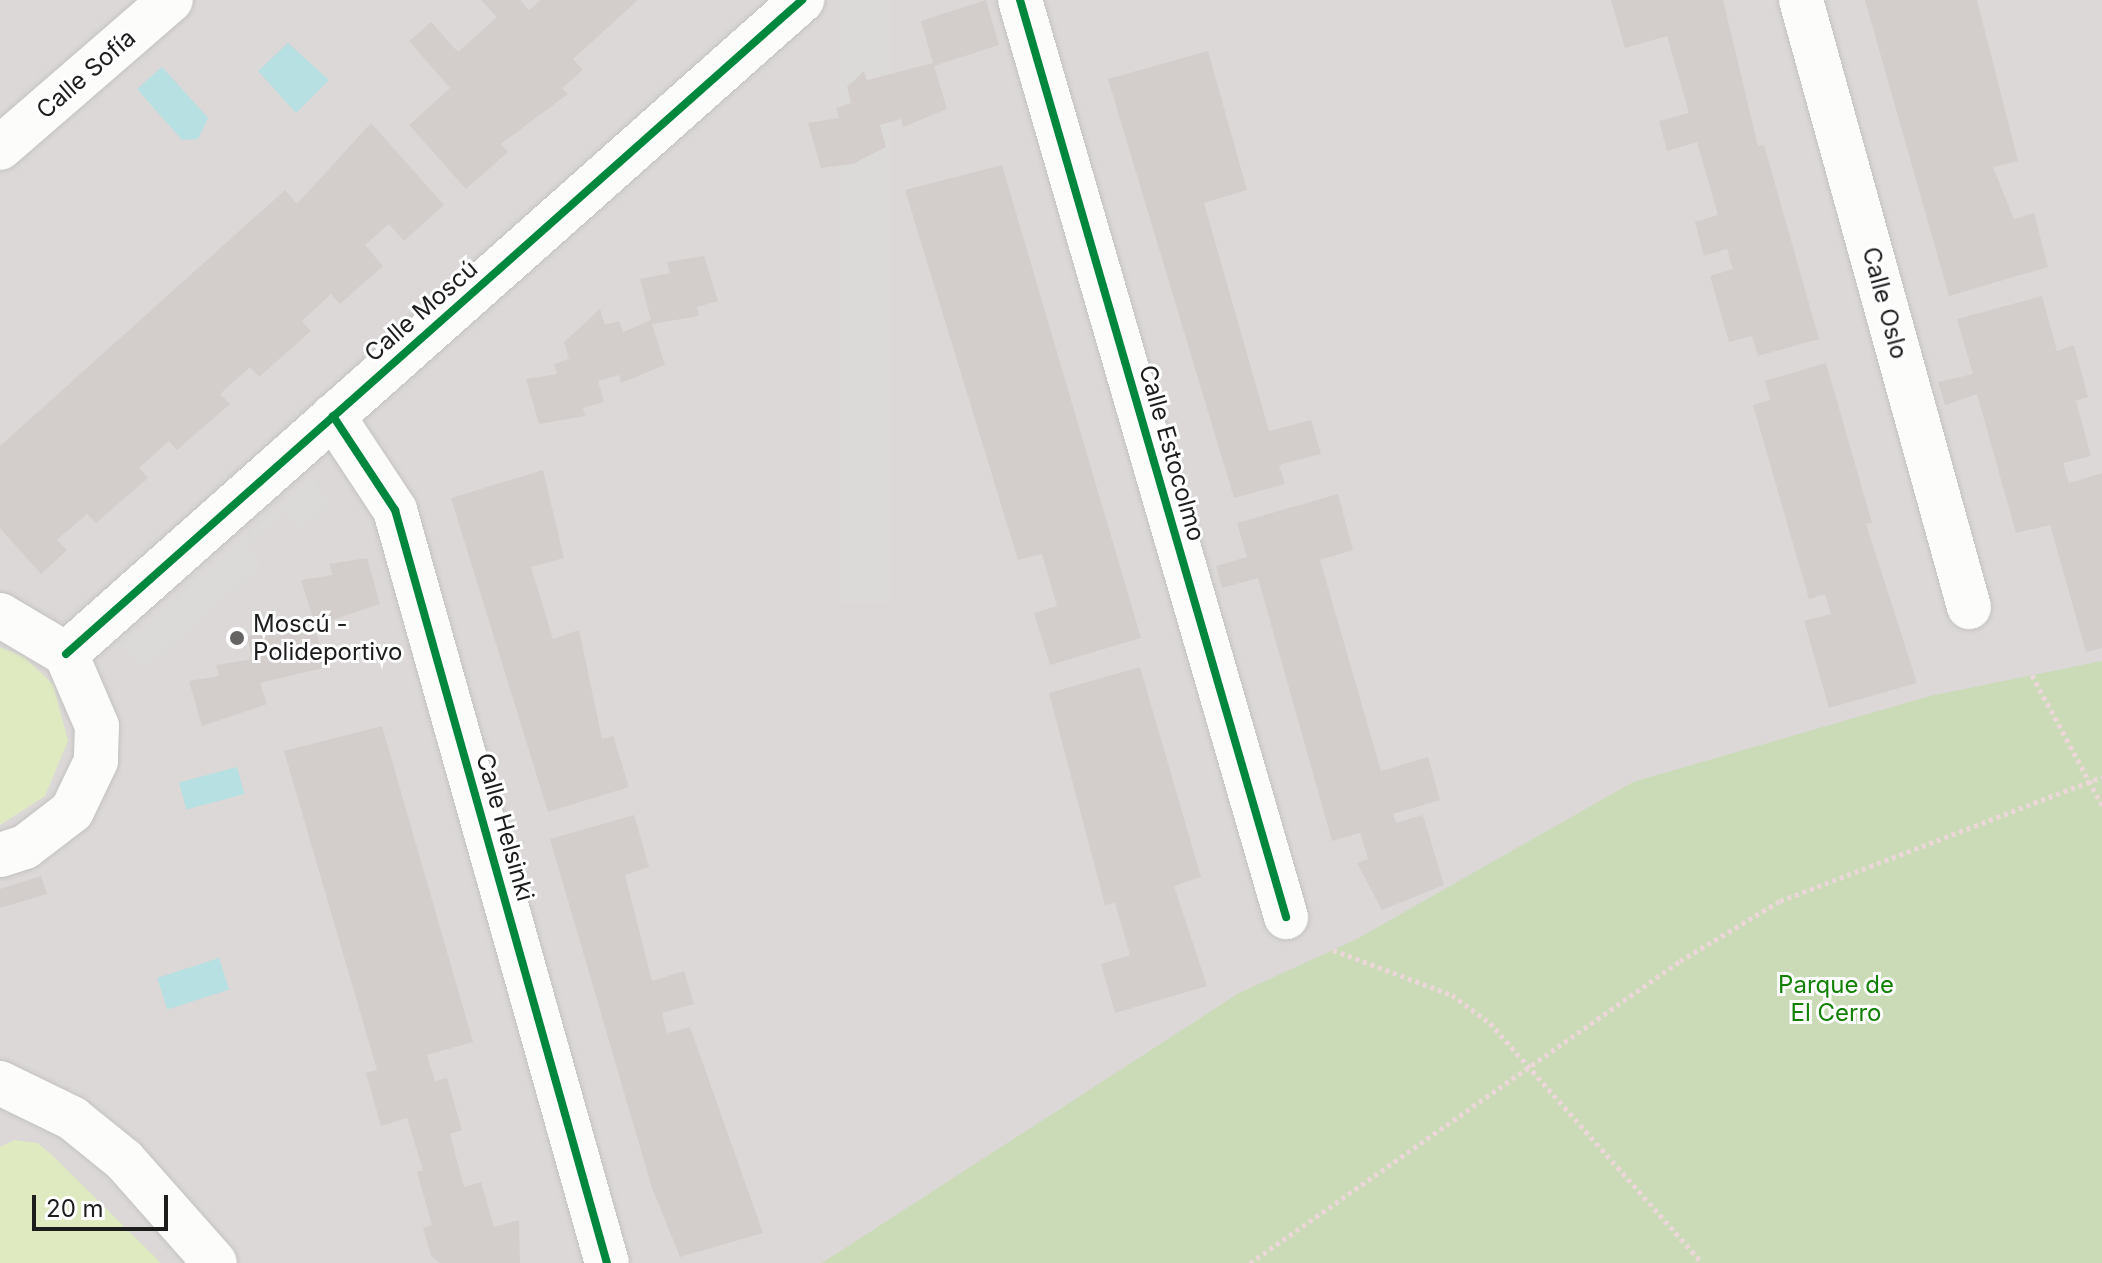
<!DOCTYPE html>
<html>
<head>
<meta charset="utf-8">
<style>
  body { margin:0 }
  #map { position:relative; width:2102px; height:1263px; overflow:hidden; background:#ece8e5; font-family:Inter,sans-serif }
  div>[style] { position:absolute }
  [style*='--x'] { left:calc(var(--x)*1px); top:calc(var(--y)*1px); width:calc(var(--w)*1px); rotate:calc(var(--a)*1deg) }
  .residential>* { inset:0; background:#dbd8d7; transform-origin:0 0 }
  .grass>* { inset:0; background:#dfeac1 }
  .forest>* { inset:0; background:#cbdbb8 }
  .parking>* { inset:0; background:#dcdad9; transform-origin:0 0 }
  .water>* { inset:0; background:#b6e0e1; transform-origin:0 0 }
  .building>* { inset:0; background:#d3cecc }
  .path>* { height:5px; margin-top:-2.5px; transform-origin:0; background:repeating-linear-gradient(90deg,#ebd7d8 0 4px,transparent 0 8px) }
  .roads { filter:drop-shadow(0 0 2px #c4c3c1) drop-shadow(0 0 2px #c4c3c1) }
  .minor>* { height:44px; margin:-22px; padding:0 22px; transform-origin:22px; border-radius:22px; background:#fcfcfb }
  .cycleway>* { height:8px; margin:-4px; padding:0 4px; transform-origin:4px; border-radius:4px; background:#00873e }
  .dots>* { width:22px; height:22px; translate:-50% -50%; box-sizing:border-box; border:4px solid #fff; border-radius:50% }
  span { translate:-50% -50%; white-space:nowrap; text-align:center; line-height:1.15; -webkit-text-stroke:6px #fff; paint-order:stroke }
  .street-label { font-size:24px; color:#1d1d1d }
  .poi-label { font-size:24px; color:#1d1d1d }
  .left { translate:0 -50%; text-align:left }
  .park-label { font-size:24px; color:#118005 }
  .scale { position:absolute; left:32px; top:1195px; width:136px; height:36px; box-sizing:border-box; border:4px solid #1d1d1d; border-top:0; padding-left:10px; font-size:24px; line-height:28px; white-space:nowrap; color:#1d1d1d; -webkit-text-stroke:6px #fff; paint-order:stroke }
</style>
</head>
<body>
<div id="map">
  <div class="residential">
    <i style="left:0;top:0;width:2102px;height:1263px"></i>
  </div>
  <div class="grass">
    <i style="clip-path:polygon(0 647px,24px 657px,53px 684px,68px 741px,45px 796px,0 825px)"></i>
    <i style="clip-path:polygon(14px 1140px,37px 1143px,52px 1155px,161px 1263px,0 1263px,0 1147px)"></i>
  </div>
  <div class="forest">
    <i style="clip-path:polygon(2102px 661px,2102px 1263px,822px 1263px,1239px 993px,1357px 939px,1633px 782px,1930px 696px)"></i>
  </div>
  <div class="parking">
    <i style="left:840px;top:0;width:51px;height:603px"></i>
    <i style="clip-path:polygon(311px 478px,332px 502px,300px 531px,283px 513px,246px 546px,262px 565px,144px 670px,122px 645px)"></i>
  </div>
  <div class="water">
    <i style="clip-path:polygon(288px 43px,329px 80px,296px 113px,258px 71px)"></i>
    <i style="clip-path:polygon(162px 67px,208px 118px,198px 139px,182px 140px,137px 89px)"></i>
    <i style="left:237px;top:767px;width:28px;height:60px;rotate:75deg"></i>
    <i style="left:219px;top:958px;width:33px;height:65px;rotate:72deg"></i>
  </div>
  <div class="building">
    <i style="clip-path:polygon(481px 0,520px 0,529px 10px,541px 0,638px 0,573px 59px,583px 70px,562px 88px,568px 94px,501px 144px,508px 152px,466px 189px,409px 125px,450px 88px,409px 41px,431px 22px,458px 52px,497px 17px)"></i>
    <i style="clip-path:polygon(986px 0,999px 45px,934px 66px,947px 109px,903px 127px,901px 119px,880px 125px,886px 147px,853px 164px,821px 168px,808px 123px,839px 118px,836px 108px,851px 103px,847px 87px,864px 71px,867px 80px,933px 63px,921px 21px)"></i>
    <i style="clip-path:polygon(1611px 0,1723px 0,1758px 146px,1764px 145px,1819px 339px,1758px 356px,1752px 336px,1729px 342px,1710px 276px,1733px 269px,1727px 249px,1704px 256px,1695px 222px,1718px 215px,1697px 142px,1667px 151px,1659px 121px,1689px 113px,1667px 36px,1625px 48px)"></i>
    <i style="clip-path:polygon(1865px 0,1977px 0,2018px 161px,1993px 167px,2014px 219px,2034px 213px,2048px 267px,1949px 296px)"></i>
    <i style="clip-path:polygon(1208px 51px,1247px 190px,1204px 203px,1269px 431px,1311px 420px,1321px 454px,1279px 465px,1285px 484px,1234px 498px,1108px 79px)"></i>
    <i style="clip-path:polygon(371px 123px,444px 205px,404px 241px,389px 224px,365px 245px,383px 266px,340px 304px,331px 294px,302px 321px,311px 331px,259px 377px,250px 367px,220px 394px,230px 404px,177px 450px,169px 441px,139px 468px,148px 478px,96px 523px,87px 514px,57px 540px,67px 550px,41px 574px,0 528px,0 446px,285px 190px,297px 204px)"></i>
    <i style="clip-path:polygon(1002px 165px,1141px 638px,1050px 665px,1034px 613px,1057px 606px,1042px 554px,1018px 560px,905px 190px)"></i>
    <i style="clip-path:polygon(704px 256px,718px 301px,697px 307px,699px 316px,652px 324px,665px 365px,621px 383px,619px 375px,598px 381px,604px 402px,583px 408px,585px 416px,539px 424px,526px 379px,557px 374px,554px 364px,569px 359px,564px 342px,600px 309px,605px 325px,619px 321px,623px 332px,651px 320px,640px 279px,670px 273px,667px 262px)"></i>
    <i style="clip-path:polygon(2042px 296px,2057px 351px,2074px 345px,2088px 397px,2076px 401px,2091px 456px,2063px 463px,2069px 483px,2102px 473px,2102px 648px,2086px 652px,2050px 525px,2016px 533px,1977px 394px,1945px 405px,1938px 382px,1973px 374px,1957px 319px)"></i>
    <i style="clip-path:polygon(1826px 363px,1872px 523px,1866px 524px,1917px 683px,1829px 708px,1804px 621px,1831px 614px,1825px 594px,1809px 599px,1753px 405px,1770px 400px,1765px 381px)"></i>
    <i style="clip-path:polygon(543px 470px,564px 558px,531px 567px,553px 639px,579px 630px,602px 739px,613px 736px,629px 787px,548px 812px,451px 498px)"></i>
    <i style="clip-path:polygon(1338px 494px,1353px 550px,1320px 560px,1381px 771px,1428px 757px,1440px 800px,1393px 814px,1396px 823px,1423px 815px,1444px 885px,1382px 910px,1357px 863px,1368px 859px,1360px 833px,1332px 841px,1258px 578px,1222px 588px,1216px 566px,1247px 557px,1237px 523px)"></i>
    <i style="clip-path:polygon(367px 558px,380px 604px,314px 626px,327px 667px,260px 683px,267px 704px,202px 726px,189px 681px,219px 676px,216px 665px,253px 659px,247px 637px,267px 628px,282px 623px,285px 634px,314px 621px,301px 580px,333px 575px,329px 564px)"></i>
    <i style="clip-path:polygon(1140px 667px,1201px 877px,1174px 886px,1207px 986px,1115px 1013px,1101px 964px,1130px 955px,1115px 903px,1105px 905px,1049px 693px)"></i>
    <i style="clip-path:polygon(382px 726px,473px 1042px,427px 1055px,435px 1081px,447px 1078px,462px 1130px,450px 1134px,464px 1187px,481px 1182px,494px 1227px,519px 1220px,520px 1263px,440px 1263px,431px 1256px,423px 1228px,432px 1225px,417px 1172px,423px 1170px,407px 1118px,381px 1126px,366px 1073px,377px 1070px,284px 751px)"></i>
    <i style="clip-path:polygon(634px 815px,649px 867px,625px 875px,652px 981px,684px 971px,694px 1004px,662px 1013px,667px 1033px,690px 1027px,763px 1233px,680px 1257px,652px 1188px,550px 839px)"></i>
    <i style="clip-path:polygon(41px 876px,47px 894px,0 908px,0 889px)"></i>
  </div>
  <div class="path">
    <i style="--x:2032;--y:675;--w:148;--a:61.7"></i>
    <i style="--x:1333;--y:950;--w:127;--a:20.7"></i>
    <i style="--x:1452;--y:995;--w:47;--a:36.4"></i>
    <i style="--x:1490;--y:1023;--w:320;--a:48.5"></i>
    <i style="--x:1250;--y:1263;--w:525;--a:-35.08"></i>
    <i style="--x:1680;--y:961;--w:117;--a:-31"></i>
    <i style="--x:1780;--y:901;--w:345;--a:-21.1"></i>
  </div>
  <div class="roads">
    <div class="minor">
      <i style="--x:1020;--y:0;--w:955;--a:73.82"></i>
      <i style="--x:1801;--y:0;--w:630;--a:74.53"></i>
      <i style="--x:0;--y:148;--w:226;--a:-40.9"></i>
      <i style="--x:333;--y:416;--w:113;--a:56.6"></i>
      <i style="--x:395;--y:510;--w:782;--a:74.28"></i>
      <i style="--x:0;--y:615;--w:77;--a:30.6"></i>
      <i style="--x:66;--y:654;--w:78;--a:66.7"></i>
      <i style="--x:97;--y:726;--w:35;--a:92"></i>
      <i style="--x:96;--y:761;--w:55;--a:115.6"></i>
      <i style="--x:72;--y:811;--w:59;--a:142.5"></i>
      <i style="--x:25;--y:847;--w:26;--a:162"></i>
      <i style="--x:66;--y:654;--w:985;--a:-41.62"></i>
      <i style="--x:0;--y:1083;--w:80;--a:25.9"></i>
      <i style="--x:72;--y:1118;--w:67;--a:38.9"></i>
      <i style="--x:124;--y:1160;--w:137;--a:48.5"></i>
    </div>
  </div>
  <div class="cycleway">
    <i style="--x:1020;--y:0;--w:955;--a:73.82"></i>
    <i style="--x:333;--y:416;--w:113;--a:56.6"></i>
    <i style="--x:395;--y:510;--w:782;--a:74.28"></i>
    <i style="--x:66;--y:654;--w:985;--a:-41.62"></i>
  </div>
  <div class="dots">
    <i style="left:237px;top:638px;background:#656463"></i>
  </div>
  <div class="street-label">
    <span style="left:86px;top:74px;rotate:-41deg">Calle Sofía</span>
    <span style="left:1885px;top:303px;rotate:75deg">Calle Oslo</span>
    <span style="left:421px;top:311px;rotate:-41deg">Calle Moscú</span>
    <span style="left:1172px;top:453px;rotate:74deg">Calle Estocolmo</span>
    <span style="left:505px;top:827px;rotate:74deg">Calle Helsinki</span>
  </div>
  <div class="poi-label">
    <span class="left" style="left:253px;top:638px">Moscú -<br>Polideportivo</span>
  </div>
  <div class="park-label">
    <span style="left:1836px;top:999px">Parque de<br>El Cerro</span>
  </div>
  <div class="scale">20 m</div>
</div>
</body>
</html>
